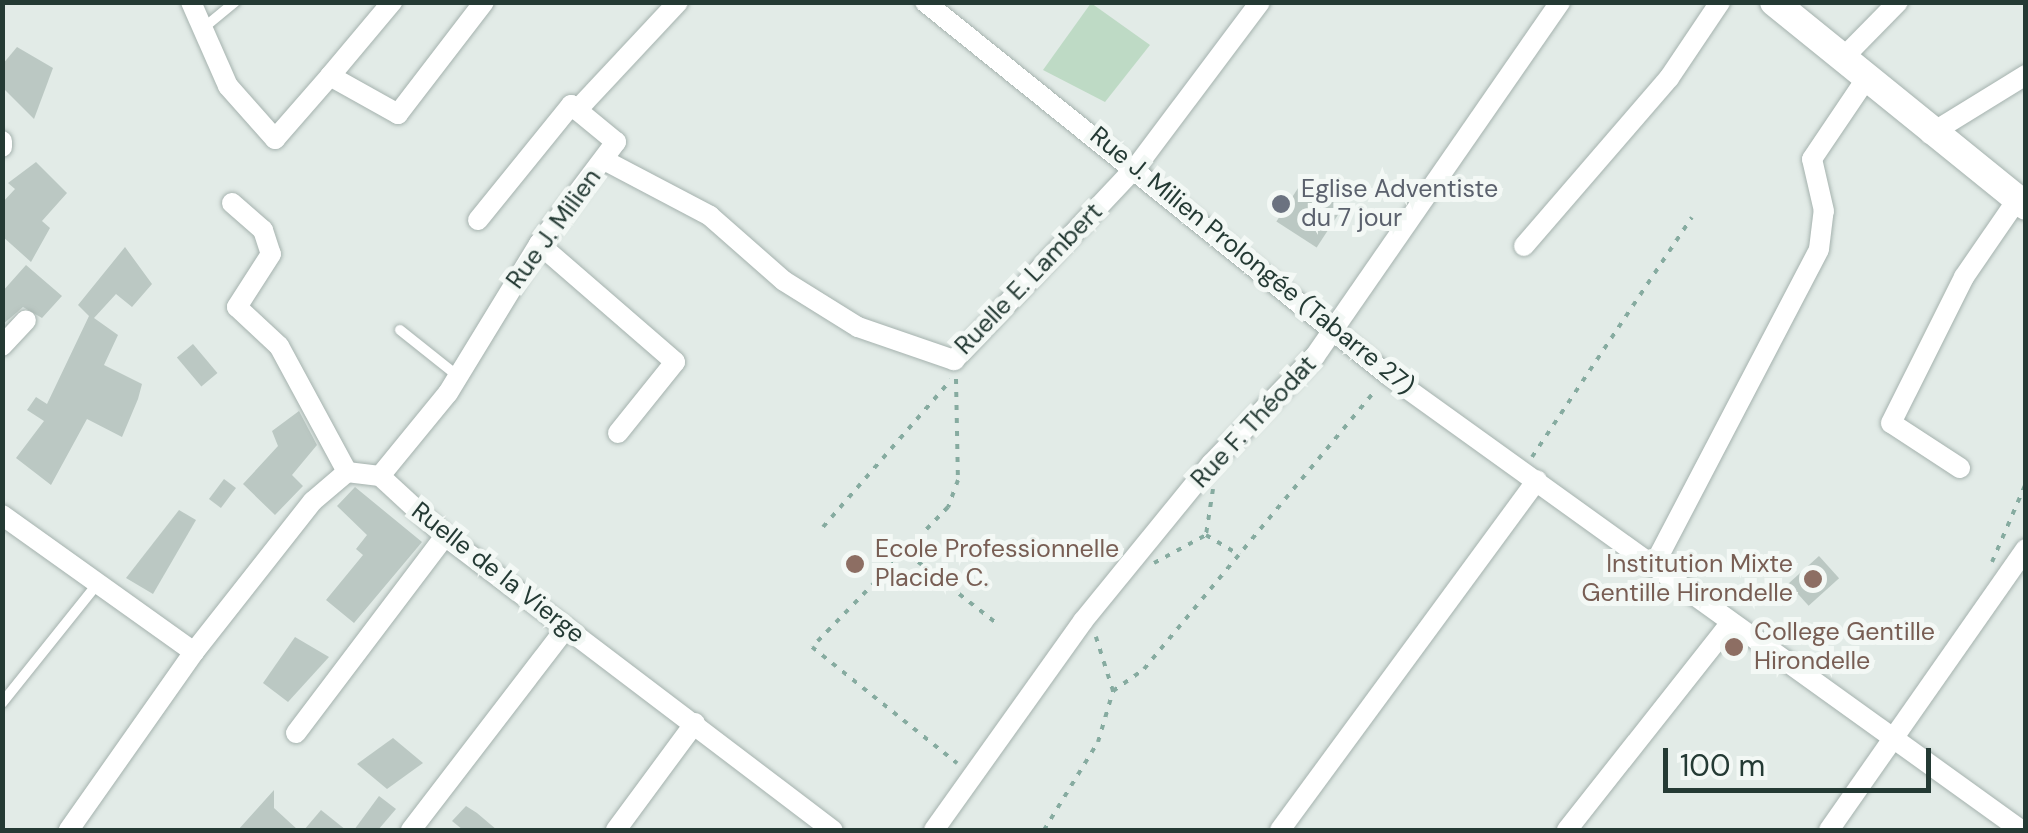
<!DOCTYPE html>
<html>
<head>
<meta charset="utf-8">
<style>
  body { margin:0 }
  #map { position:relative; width:2028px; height:833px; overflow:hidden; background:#e2ebe7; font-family:"DM Sans",sans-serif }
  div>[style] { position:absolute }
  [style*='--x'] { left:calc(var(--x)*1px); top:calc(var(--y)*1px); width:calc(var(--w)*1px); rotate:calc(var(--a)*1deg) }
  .green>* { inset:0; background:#bedac5 }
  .building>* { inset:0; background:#bbc8c3; transform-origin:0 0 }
  .path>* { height:4px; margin-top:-2px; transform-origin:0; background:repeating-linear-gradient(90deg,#86aba0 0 5px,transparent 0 13px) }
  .roads { filter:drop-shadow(0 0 2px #a5b2ae) drop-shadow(0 0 2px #a5b2ae) }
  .service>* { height:10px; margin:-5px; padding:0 5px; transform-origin:5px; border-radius:5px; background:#fff }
  .minor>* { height:20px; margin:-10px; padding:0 10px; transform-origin:10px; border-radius:10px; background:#fff }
  .secondary>* { height:28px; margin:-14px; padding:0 14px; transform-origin:14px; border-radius:14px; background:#fff }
  .dots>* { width:28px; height:28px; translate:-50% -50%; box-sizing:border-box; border:5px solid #f3f8f5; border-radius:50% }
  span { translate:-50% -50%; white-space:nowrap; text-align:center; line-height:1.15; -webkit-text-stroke:10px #f3f8f5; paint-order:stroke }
  .worship-label { font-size:25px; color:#5b616d }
  .left { translate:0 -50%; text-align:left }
  .street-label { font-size:25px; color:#243a34 }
  .education-label { font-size:25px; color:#785e54 }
  .right { translate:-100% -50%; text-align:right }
  .frame { position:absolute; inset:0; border:5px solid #243a34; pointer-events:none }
  .scale { position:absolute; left:1663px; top:748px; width:268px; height:45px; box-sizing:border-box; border:5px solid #243a34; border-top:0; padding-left:12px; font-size:30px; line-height:35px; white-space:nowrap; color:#243a34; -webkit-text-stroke:8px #f3f8f5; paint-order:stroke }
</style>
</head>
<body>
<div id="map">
  <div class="green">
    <i style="clip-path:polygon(1091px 3px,1150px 45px,1105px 102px,1043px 70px)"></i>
  </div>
  <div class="building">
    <i style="clip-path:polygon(17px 47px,53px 68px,34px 119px,2px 87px,2px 65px)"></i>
    <i style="clip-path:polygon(36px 162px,67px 193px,42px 221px,50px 228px,31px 262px,2px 236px,2px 203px,15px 189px,8px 183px)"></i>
    <i style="left:1302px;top:182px;width:48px;height:47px;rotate:33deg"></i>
    <i style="clip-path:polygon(125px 247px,152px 284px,132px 307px,116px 294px,94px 318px,118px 335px,104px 365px,142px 384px,138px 399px,122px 437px,87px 419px,51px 485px,16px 458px,44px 421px,27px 410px,36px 397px,47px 404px,89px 316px,78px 305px)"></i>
    <i style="clip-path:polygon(26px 265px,62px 296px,42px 318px,23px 307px,2px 325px,2px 292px)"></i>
    <i style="left:193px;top:344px;width:38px;height:21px;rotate:50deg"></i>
    <i style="clip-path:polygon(299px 411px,317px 445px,292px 475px,303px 486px,275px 515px,243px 484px,278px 446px,272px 431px)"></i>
    <i style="left:224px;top:479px;width:15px;height:25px;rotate:37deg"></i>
    <i style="clip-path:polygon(355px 487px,422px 542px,354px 623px,326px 600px,363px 555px,356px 549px,367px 535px,337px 506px)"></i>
    <i style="clip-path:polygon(179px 510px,196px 520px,153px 594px,126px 578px)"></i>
    <i style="left:1819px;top:556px;width:30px;height:41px;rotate:48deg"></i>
    <i style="clip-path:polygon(295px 637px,329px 657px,288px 702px,263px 683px)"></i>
    <i style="clip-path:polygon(393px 738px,423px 763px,387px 789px,357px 764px)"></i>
    <i style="clip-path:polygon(274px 790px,274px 808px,298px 830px,238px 830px)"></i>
    <i style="clip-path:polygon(379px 796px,396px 809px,378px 830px,354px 830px)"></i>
    <i style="clip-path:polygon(466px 806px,477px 813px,497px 830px,463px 830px,452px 821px)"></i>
    <i style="clip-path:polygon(321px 810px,346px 830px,304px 830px)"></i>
  </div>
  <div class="path">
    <i style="--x:956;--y:379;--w:101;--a:88.9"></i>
    <i style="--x:958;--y:480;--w:29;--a:110"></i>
    <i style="--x:948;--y:507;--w:195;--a:134.2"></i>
    <i style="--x:812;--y:647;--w:186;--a:38.7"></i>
    <i style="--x:1532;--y:457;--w:288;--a:-56.3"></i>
    <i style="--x:1213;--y:489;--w:47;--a:98.7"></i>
    <i style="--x:1206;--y:535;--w:39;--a:31"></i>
    <i style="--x:823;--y:527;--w:195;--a:-49"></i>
    <i style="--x:908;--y:554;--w:115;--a:38"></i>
    <i style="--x:1992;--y:562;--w:86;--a:-66.7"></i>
    <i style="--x:1154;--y:563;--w:59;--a:-28.3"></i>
    <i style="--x:1113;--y:691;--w:38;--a:-35"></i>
    <i style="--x:1144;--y:669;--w:361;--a:-50.3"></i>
    <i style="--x:1044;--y:830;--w:103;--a:-58.5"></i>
    <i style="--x:1098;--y:742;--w:53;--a:-73.6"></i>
    <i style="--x:1113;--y:691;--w:57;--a:-107.5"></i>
  </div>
  <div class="roads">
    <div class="service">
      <i style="--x:201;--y:30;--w:44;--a:-39.5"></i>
      <i style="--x:400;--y:330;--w:69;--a:38.5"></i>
      <i style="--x:2;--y:703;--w:149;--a:-51.3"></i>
    </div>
    <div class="minor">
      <i style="--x:191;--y:2;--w:92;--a:66.2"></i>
      <i style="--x:228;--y:86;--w:71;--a:48.4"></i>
      <i style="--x:275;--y:139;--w:84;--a:-48.9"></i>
      <i style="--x:330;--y:76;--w:78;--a:29.2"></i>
      <i style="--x:398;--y:114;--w:141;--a:-52.5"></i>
      <i style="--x:925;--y:2;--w:595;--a:38.86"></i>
      <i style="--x:1388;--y:375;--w:780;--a:35.71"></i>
      <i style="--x:1842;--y:59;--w:80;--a:-45.5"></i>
      <i style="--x:330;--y:76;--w:97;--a:-50"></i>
      <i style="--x:1930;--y:134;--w:113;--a:-31.6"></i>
      <i style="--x:2;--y:141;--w:6;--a:90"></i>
      <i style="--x:604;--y:160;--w:120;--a:27.8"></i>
      <i style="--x:710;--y:216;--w:98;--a:41.3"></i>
      <i style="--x:784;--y:281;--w:87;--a:31.9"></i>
      <i style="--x:858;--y:327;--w:102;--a:19"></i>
      <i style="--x:954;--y:360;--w:267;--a:-46.7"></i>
      <i style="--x:1137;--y:166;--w:205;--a:-53.1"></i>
      <i style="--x:232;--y:203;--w:41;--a:41.1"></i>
      <i style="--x:263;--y:230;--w:25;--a:72"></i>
      <i style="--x:271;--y:254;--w:63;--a:122.7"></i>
      <i style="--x:237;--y:307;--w:57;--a:42.9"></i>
      <i style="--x:279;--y:346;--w:143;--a:61.6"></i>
      <i style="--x:478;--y:220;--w:148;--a:-51"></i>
      <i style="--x:571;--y:105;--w:8;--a:40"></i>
      <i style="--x:539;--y:244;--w:180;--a:40.9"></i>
      <i style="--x:675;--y:362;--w:91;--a:128.8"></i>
      <i style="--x:1524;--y:246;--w:222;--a:-49.2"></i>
      <i style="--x:1669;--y:78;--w:92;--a:-56.1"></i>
      <i style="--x:2;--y:346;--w:35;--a:-47"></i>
      <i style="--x:1960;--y:468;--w:82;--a:-146.9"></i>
      <i style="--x:1891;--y:423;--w:163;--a:-63.4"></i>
      <i style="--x:1964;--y:277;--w:93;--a:-55.5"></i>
      <i style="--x:380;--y:476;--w:107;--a:-50.7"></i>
      <i style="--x:448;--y:393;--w:175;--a:-58.6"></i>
      <i style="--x:539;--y:244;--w:128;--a:-53"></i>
      <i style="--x:616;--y:142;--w:50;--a:-140.6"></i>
      <i style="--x:577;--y:110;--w:148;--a:-46.9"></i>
      <i style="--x:2;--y:515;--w:236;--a:35.5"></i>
      <i style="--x:194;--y:652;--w:218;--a:125.1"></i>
      <i style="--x:1654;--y:565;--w:356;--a:-62.4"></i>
      <i style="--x:1819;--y:249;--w:38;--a:-83"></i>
      <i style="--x:1824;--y:211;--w:53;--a:-103"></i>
      <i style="--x:1812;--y:159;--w:97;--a:-56"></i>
      <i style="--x:194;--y:652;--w:192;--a:-51.8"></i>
      <i style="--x:313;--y:501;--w:45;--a:-40.5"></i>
      <i style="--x:347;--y:472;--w:33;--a:7"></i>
      <i style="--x:380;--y:476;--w:88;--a:42.7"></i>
      <i style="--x:445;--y:536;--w:487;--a:37.2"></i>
      <i style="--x:296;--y:733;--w:247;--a:-52.9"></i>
      <i style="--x:411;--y:830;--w:255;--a:-52.5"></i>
      <i style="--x:616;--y:830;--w:133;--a:-53.6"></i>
      <i style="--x:934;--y:830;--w:257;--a:-54.5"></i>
      <i style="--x:1083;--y:621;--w:203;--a:-50.8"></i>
      <i style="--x:1211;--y:464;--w:150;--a:-46.1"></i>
      <i style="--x:1315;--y:356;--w:431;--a:-55.3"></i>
      <i style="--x:1280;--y:830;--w:434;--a:-53.7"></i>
      <i style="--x:1567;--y:830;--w:260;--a:-51.7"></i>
      <i style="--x:1829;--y:830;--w:343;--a:-55"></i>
    </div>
    <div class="secondary">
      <i style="--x:1774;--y:2;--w:324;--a:39"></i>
    </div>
  </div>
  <div class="dots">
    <i style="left:1281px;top:204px;background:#6b7280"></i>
    <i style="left:855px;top:564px;background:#8d6e63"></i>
    <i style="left:1813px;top:579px;background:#8d6e63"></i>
    <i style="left:1734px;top:647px;background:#8d6e63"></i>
  </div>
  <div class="worship-label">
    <span class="left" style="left:1301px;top:204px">Eglise Adventiste<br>du 7 jour</span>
  </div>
  <div class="street-label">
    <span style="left:554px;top:229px;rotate:-54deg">Rue J. Milien</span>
    <span style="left:1252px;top:261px;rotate:39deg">Rue J. Milien Prolongée (Tabarre 27)</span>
    <span style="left:1029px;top:279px;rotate:-46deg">Ruelle E. Lambert</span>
    <span style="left:1254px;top:422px;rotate:-47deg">Rue F. Théodat</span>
    <span style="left:498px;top:573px;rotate:38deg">Ruelle de la Vierge</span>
  </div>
  <div class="education-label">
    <span class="left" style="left:875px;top:564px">Ecole Professionnelle<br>Placide C.</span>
    <span class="right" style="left:1793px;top:579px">Institution Mixte<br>Gentille Hirondelle</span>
    <span class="left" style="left:1754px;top:647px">College Gentille<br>Hirondelle</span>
  </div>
  <div class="frame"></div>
  <div class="scale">100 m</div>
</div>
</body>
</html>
